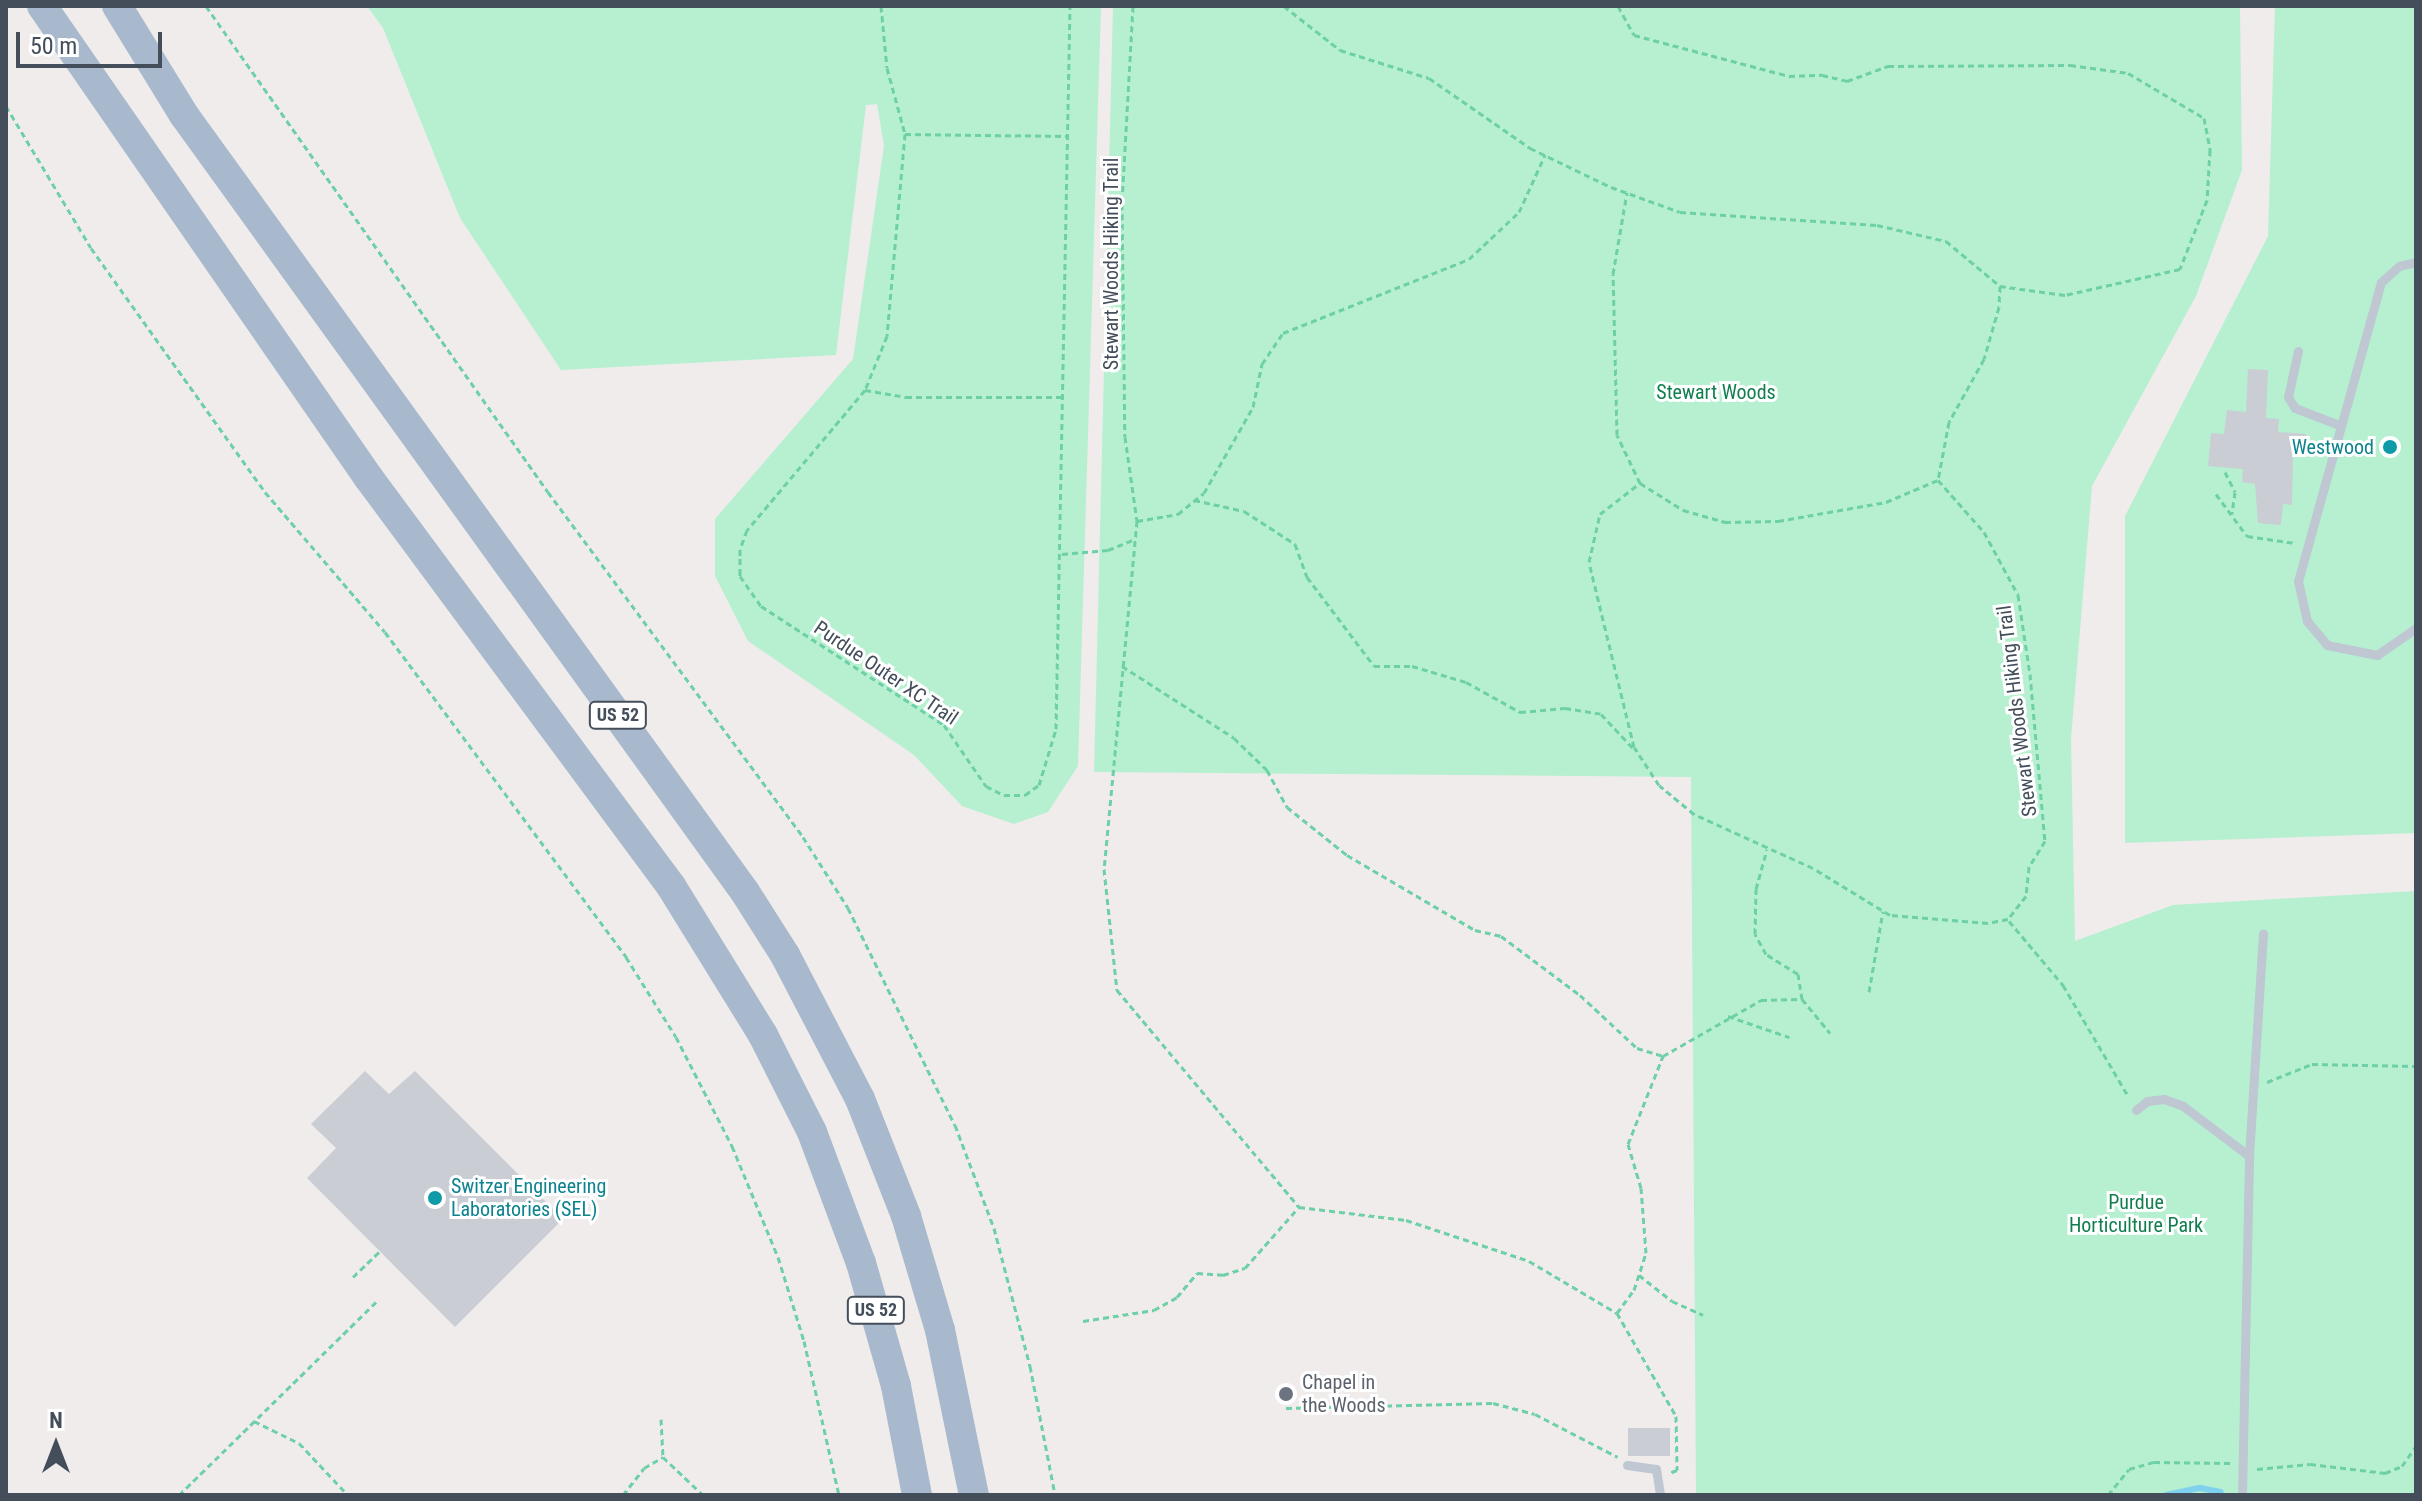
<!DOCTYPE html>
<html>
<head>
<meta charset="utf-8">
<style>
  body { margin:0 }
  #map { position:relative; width:2422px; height:1501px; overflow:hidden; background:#efeceb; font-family:"Roboto Condensed",sans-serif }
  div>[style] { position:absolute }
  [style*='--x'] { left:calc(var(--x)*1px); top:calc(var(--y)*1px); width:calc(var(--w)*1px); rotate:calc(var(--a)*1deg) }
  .green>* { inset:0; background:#b6f0d1 }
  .stream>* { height:6px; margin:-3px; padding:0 3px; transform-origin:3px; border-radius:3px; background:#80d1f0 }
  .building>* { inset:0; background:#cacdd4; transform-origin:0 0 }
  .path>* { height:3px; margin-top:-1.5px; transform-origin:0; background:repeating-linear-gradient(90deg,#6dd0a6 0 6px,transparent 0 10px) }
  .lane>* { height:9px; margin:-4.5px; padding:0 4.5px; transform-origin:4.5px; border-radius:4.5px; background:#bec7d2 }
  .primary>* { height:30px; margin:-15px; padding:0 15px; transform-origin:15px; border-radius:15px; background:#a9b9cd }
  .dots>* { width:22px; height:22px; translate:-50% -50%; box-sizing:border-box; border:4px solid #fff; border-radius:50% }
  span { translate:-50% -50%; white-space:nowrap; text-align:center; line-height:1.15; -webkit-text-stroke:6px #fff; paint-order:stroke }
  .shield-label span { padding:2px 6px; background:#fff; border:2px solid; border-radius:6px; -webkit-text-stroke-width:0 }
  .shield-label { font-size:18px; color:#434e5a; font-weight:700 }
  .street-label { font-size:20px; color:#434e5a }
  .park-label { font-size:20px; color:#117e4f }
  .culture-label { font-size:20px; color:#0d838f }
  .right { translate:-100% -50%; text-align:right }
  .left { translate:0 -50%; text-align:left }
  .worship-label { font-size:20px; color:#5b616d }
  .frame { position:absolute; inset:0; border:8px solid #434e5a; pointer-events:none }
  .north { position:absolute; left:16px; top:1405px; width:80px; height:80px; -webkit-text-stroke:6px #fff; paint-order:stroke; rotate:0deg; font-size:22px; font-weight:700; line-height:32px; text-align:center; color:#434e5a }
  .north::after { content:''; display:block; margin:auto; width:28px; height:36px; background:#434e5a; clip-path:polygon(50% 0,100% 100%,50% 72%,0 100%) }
  .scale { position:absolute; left:16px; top:32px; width:146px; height:36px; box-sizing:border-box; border:4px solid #434e5a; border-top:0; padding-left:10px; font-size:24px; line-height:28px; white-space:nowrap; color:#434e5a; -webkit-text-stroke:6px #fff; paint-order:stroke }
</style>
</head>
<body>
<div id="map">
  <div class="green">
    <i style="clip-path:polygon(367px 6px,1101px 6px,1078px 766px,1048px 812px,1014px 824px,962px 806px,914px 755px,748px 641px,715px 576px,715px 519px,853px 359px,884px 146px,877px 104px,866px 105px,836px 355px,561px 370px,460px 218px,383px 28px)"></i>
    <i style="clip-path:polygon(1113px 6px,2240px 6px,2242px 170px,2196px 296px,2092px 486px,2071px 739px,2075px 941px,2173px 905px,2416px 891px,2416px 1495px,1696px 1495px,1691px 777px,1094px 772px)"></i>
    <i style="clip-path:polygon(2275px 6px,2416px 6px,2416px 833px,2125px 843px,2125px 516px,2268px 236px)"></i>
  </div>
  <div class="stream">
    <i style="--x:2166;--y:1495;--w:35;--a:-12"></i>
    <i style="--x:2200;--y:1488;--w:21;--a:11"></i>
  </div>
  <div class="building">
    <i style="clip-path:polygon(2248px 369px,2268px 370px,2266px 418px,2279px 419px,2278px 432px,2306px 434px,2304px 453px,2293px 452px,2292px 505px,2283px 504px,2281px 525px,2258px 523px,2255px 484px,2242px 482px,2243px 469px,2208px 466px,2211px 433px,2224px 434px,2227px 410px,2246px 412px)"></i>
    <i style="clip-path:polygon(365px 1071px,389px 1094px,415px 1071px,563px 1219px,455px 1327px,307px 1178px,336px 1148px,311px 1124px)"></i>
    <i style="left:1628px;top:1428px;width:42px;height:28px"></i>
  </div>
  <div class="path">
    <i style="--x:206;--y:6;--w:594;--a:54.87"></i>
    <i style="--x:548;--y:492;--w:429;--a:53.5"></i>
    <i style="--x:803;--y:837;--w:84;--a:57.6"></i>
    <i style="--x:848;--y:908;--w:242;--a:63.8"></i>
    <i style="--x:955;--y:1125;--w:110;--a:69.3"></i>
    <i style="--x:994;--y:1228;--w:143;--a:75.4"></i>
    <i style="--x:1030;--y:1366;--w:131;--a:79"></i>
    <i style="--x:881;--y:6;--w:62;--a:84.5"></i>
    <i style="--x:887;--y:68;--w:68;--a:74.7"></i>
    <i style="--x:905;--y:134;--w:203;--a:95.1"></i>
    <i style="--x:887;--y:336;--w:58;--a:112.2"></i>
    <i style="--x:865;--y:390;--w:183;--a:130.1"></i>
    <i style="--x:747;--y:530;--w:20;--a:110"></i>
    <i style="--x:740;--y:549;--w:27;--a:90"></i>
    <i style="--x:740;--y:576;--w:37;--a:55"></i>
    <i style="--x:761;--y:606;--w:218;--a:33"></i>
    <i style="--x:944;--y:725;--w:74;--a:55.5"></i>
    <i style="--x:986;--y:786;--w:20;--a:27"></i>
    <i style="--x:1004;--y:795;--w:21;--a:0"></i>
    <i style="--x:1025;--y:795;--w:17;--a:-36"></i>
    <i style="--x:1039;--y:785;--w:59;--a:-73.1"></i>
    <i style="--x:1056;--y:729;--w:723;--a:-88.89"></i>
    <i style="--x:1133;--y:6;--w:198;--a:93.2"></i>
    <i style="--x:1122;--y:204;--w:233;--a:89.3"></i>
    <i style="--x:1125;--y:437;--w:85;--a:81.9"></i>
    <i style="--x:1137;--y:521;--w:350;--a:95.4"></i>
    <i style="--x:1104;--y:869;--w:122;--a:83.9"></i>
    <i style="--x:1117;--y:990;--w:283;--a:50"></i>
    <i style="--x:1299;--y:1207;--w:108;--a:6.9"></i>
    <i style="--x:1406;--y:1220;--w:130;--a:18.4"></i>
    <i style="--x:1529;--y:1261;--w:102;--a:30.6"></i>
    <i style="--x:1617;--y:1313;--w:29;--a:-54"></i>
    <i style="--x:1634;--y:1290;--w:39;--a:-72"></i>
    <i style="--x:1646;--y:1253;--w:65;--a:-94.4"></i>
    <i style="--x:1641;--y:1188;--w:46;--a:-106.5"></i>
    <i style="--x:1628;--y:1144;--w:95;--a:-68.3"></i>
    <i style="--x:1284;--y:6;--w:71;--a:38.2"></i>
    <i style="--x:1340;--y:50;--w:93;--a:17.5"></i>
    <i style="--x:1429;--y:78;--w:123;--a:34.7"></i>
    <i style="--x:1530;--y:148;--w:90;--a:25.7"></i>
    <i style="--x:1611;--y:187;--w:73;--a:19.9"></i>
    <i style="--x:1680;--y:212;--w:197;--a:3.8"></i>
    <i style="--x:1877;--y:225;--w:71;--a:13.1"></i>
    <i style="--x:1946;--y:241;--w:70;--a:39.8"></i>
    <i style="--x:1618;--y:6;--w:33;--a:61"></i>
    <i style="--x:1634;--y:35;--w:160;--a:14.8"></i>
    <i style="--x:1789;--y:76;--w:33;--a:-2"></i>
    <i style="--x:1822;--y:75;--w:26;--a:13"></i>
    <i style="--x:1847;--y:81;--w:44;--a:-20.1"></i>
    <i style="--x:1888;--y:66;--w:182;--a:-0.3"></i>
    <i style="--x:2070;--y:65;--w:59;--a:7.9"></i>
    <i style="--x:2128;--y:73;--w:88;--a:30.6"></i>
    <i style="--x:2204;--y:118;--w:33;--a:79"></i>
    <i style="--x:2210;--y:150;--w:50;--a:93.4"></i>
    <i style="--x:2207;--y:200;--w:74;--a:111.4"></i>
    <i style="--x:2180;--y:269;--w:118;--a:167.3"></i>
    <i style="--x:2065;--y:295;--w:66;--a:-172.1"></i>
    <i style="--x:2000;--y:286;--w:21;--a:93"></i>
    <i style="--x:1999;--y:307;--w:54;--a:106.1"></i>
    <i style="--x:1984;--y:359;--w:72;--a:119.1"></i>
    <i style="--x:1949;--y:422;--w:59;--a:100.7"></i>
    <i style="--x:1938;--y:480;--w:69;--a:48.5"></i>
    <i style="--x:1984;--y:532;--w:72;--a:61.6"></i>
    <i style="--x:2018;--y:595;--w:80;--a:81.4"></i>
    <i style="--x:2030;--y:674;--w:168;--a:84.9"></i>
    <i style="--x:2045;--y:841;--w:31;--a:122"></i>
    <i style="--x:2029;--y:867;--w:29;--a:96"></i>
    <i style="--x:2026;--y:896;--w:29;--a:128"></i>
    <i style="--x:2008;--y:919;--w:20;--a:169"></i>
    <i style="--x:1988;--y:923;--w:98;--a:-175.3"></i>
    <i style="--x:1890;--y:915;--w:90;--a:-148.6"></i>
    <i style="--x:1813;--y:868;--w:131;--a:-155.6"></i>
    <i style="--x:1694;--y:814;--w:45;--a:-140.4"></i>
    <i style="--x:1659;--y:785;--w:45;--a:-123.3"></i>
    <i style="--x:1634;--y:747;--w:190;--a:-103.7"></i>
    <i style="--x:1589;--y:562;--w:49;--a:-77.1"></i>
    <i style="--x:1600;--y:514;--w:51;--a:-37.8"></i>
    <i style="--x:1640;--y:483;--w:53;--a:-115.6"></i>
    <i style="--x:1617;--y:435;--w:161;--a:-91.4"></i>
    <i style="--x:1613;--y:274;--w:83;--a:-80.3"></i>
    <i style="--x:6;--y:106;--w:165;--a:59.1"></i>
    <i style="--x:91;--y:248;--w:300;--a:54.5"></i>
    <i style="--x:265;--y:492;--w:184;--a:49.4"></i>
    <i style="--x:385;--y:632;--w:405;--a:53.4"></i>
    <i style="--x:626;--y:957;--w:94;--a:58"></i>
    <i style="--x:676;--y:1037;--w:123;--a:62.8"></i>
    <i style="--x:732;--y:1146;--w:120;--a:67.5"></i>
    <i style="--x:778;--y:1257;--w:88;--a:72.8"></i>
    <i style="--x:804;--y:1341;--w:158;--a:77.2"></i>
    <i style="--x:905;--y:134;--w:162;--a:0.7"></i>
    <i style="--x:865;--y:390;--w:42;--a:9.7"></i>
    <i style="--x:906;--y:397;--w:159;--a:0"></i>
    <i style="--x:2225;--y:472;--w:22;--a:63"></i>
    <i style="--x:2235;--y:492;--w:22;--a:98"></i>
    <i style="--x:1640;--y:483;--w:51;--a:32.1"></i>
    <i style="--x:1683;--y:510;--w:44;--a:15.9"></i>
    <i style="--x:1725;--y:522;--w:53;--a:-1.1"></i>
    <i style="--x:1778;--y:521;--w:110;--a:-10"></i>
    <i style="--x:1886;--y:502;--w:56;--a:-22.9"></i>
    <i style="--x:2216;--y:494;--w:52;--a:53.6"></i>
    <i style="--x:2247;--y:536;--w:49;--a:8.3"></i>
    <i style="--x:1194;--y:500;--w:51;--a:12.4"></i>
    <i style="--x:1244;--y:511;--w:61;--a:32.9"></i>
    <i style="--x:1295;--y:544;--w:35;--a:70"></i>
    <i style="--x:1307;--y:577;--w:111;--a:53"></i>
    <i style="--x:1374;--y:666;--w:38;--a:0"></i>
    <i style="--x:1412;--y:666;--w:56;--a:16.5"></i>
    <i style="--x:1466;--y:682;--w:62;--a:29.1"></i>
    <i style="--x:1520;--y:712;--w:45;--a:-5.1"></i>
    <i style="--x:1565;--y:708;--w:36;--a:9"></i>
    <i style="--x:1601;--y:714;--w:48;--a:46.7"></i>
    <i style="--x:1137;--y:521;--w:42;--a:-9.7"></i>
    <i style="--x:1178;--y:514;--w:33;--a:-39"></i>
    <i style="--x:1204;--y:493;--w:99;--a:-60.3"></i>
    <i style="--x:1253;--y:407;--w:44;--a:-78.2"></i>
    <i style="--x:1262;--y:364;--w:37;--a:-56"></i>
    <i style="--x:1283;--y:333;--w:200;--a:-21.7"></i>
    <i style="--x:1469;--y:259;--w:69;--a:-43.2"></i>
    <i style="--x:1519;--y:212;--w:63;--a:-65.5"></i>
    <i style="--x:1062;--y:554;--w:46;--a:-5"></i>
    <i style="--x:1108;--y:550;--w:27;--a:-22"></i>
    <i style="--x:1122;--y:666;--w:133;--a:32.7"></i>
    <i style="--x:1234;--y:738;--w:46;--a:44.1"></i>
    <i style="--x:1267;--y:770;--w:42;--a:61.6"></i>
    <i style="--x:1287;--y:807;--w:77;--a:38.7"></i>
    <i style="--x:1347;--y:855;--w:148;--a:30.4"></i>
    <i style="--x:1475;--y:930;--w:27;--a:13"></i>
    <i style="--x:1501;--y:936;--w:99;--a:36.8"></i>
    <i style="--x:1580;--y:995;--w:78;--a:42.9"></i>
    <i style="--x:1637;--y:1048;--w:27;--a:17"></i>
    <i style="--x:1663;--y:1056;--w:113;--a:-29.7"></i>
    <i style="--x:1761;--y:1000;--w:41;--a:-1.4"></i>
    <i style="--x:1802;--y:999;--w:25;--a:-99"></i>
    <i style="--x:1798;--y:974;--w:38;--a:-148"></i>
    <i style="--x:1766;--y:954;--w:23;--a:-119"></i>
    <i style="--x:1755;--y:934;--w:45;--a:-88.7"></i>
    <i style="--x:1756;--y:889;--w:41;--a:-74.6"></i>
    <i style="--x:2009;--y:921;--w:84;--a:49.8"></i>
    <i style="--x:2063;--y:985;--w:129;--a:59.6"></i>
    <i style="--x:1869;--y:992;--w:82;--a:-80.2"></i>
    <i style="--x:1802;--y:999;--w:44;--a:50.5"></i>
    <i style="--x:1728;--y:1016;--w:65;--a:19"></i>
    <i style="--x:2267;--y:1082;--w:48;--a:-21.8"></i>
    <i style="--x:2312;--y:1064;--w:104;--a:1.1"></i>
    <i style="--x:1639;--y:1275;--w:42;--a:38.2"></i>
    <i style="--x:1672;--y:1301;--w:34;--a:24"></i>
    <i style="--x:353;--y:1277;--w:37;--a:-44"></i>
    <i style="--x:1617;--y:1313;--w:119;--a:60.2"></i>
    <i style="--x:1676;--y:1416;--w:54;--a:88.9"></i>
    <i style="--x:1677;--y:1470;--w:9;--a:159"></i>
    <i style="--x:1083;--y:1321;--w:72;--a:-8.8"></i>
    <i style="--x:1154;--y:1310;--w:26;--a:-29"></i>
    <i style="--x:1177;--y:1297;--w:31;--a:-50"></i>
    <i style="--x:1197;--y:1273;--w:26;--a:4"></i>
    <i style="--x:1223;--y:1275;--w:23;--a:-18"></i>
    <i style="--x:1245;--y:1268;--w:81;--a:-48.5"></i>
    <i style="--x:1286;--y:1408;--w:207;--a:-1.4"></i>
    <i style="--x:1493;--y:1403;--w:43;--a:14.7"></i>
    <i style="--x:1535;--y:1414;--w:93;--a:27.4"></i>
    <i style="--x:661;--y:1419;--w:38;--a:87"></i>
    <i style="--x:254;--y:1421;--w:50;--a:26.1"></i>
    <i style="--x:299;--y:1443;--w:71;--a:46.7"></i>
    <i style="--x:2257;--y:1469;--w:53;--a:-5.4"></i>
    <i style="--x:2310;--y:1464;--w:76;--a:6.8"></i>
    <i style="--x:2385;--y:1473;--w:18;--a:-22"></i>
    <i style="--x:2402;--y:1466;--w:24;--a:-55"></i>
    <i style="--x:179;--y:1495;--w:277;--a:-44.4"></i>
    <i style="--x:623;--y:1495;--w:34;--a:-52"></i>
    <i style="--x:644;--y:1468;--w:22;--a:-30"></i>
    <i style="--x:663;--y:1457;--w:55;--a:43.5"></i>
    <i style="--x:2108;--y:1495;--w:33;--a:-51"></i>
    <i style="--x:2129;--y:1469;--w:26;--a:-16"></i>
    <i style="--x:2154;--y:1462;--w:76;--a:0.8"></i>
  </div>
  <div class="lane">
    <i style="--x:2416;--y:262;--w:17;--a:167"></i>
    <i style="--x:2399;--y:266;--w:24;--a:138"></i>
    <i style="--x:2381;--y:282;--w:310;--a:105.5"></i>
    <i style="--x:2298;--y:581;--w:41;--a:77.3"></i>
    <i style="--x:2307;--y:621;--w:31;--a:50"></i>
    <i style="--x:2327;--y:645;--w:51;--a:11.3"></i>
    <i style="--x:2377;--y:655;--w:47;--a:-34.7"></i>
    <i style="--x:2298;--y:351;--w:47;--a:102.3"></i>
    <i style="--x:2288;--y:397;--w:13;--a:58"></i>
    <i style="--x:2295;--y:408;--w:47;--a:21.1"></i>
    <i style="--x:2136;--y:1110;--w:14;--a:-39"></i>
    <i style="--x:2147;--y:1101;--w:17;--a:-7"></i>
    <i style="--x:2164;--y:1099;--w:20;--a:20"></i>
    <i style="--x:2183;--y:1106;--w:83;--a:37.1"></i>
    <i style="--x:1627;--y:1465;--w:29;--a:8"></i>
    <i style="--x:1656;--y:1469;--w:26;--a:81"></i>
    <i style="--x:2242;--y:1495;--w:339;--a:-88.8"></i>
    <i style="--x:2249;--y:1156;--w:223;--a:-86.4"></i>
  </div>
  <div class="primary">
    <i style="--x:42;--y:6;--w:573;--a:55.31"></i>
    <i style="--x:368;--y:477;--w:509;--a:53.47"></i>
    <i style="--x:671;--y:886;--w:175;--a:58.3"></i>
    <i style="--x:763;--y:1035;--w:109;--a:63.2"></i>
    <i style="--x:812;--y:1132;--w:140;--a:69.5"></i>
    <i style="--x:861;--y:1263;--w:128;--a:74.1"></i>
    <i style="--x:896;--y:1386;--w:111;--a:79.1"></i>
    <i style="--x:117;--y:6;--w:128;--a:58.4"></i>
    <i style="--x:184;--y:115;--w:958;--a:54.17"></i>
    <i style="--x:745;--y:892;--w:75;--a:57.6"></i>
    <i style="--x:785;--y:955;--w:162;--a:62.5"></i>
    <i style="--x:860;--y:1099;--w:126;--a:68.5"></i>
    <i style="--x:906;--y:1216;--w:119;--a:73.4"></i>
    <i style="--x:940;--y:1330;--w:168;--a:78.4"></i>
  </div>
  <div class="dots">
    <i style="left:2390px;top:447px;background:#0f9aa8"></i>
    <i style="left:435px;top:1198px;background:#0f9aa8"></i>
    <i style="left:1286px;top:1394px;background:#6b7280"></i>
  </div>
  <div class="shield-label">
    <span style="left:618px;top:715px">US 52</span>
    <span style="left:876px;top:1310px">US 52</span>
  </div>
  <div class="street-label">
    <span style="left:1111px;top:264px;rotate:-90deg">Stewart Woods Hiking Trail</span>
    <span style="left:886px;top:673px;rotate:34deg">Purdue Outer XC Trail</span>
    <span style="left:2017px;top:711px;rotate:-97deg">Stewart Woods Hiking Trail</span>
  </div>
  <div class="park-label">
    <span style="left:1716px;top:392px">Stewart Woods</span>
    <span style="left:2136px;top:1214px">Purdue<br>Horticulture Park</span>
  </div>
  <div class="culture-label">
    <span class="right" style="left:2374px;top:447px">Westwood</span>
    <span class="left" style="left:451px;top:1198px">Switzer Engineering<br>Laboratories (SEL)</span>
  </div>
  <div class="worship-label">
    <span class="left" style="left:1302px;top:1394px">Chapel in<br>the Woods</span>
  </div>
  <div class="frame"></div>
  <div class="north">N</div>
  <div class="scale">50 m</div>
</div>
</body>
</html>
